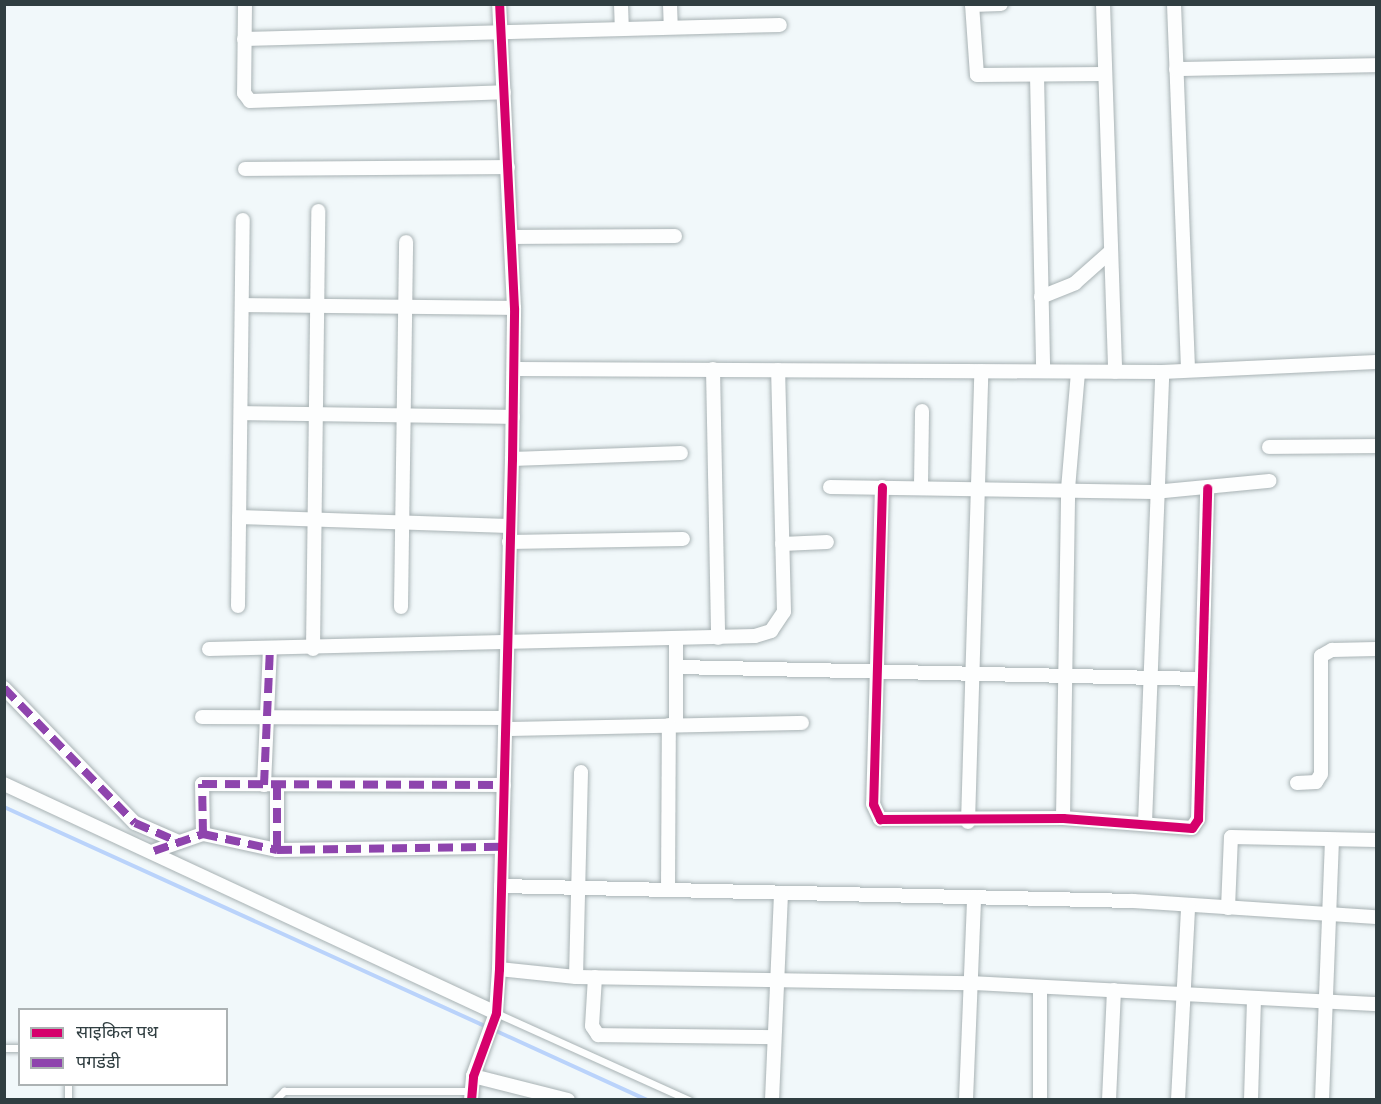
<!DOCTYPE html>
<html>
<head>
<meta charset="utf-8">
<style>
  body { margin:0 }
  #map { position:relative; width:1381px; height:1104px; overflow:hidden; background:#f1f8fa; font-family:Signika,"Noto Sans Devanagari",sans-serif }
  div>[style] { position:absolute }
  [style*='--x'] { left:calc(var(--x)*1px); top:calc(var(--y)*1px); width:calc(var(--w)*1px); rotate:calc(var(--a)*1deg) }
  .stream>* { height:4px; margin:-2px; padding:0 2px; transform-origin:2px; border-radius:2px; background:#bad3fb }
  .roads { filter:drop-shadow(0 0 2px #a8b2b4) drop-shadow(0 0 2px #a8b2b4) }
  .lane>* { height:7px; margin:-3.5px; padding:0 3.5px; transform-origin:3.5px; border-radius:3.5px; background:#fdfefe }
  .street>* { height:14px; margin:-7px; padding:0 7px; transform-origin:7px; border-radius:7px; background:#fdfefe }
  .quiet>* { height:8px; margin-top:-4px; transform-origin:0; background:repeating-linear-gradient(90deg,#8e44ad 0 15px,transparent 0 23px) }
  .cycleway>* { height:9px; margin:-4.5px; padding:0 4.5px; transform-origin:4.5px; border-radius:4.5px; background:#d6006c }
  span { translate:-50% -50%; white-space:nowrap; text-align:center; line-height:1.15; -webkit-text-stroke:5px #fff; paint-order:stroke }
  .frame { position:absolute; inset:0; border:6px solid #303e41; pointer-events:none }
  .legend { position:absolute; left:18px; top:1008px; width:210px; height:78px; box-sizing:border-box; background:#fff; border:2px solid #acb2b3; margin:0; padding:8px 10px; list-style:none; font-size:18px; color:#303e41 }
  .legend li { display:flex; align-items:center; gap:12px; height:30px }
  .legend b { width:30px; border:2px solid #acb2b3 }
</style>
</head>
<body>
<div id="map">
  <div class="stream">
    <i style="--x:4;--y:807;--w:531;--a:24.49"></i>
    <i style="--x:494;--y:1030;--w:168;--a:24.6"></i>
  </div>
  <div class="roads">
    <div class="lane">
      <i style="--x:496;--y:1013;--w:212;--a:24.3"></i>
      <i style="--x:4;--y:1048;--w:16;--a:0"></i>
      <i style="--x:68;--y:1084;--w:16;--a:90"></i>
      <i style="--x:275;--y:1100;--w:13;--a:-45"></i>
      <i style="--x:284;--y:1091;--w:187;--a:0"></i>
    </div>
    <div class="street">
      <i style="--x:245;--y:4;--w:89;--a:90.6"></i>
      <i style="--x:244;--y:93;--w:10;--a:53"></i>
      <i style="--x:250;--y:101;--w:254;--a:-2"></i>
      <i style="--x:621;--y:4;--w:23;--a:88"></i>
      <i style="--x:670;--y:4;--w:23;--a:88"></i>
      <i style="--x:972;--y:4;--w:71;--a:86"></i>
      <i style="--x:977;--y:75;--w:128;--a:-0.4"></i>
      <i style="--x:1103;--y:4;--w:368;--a:88.1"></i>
      <i style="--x:1174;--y:4;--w:366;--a:87.8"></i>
      <i style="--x:972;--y:5;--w:29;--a:-2"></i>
      <i style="--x:244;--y:39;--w:536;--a:-1.5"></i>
      <i style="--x:1176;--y:69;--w:200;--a:-1.1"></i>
      <i style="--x:1037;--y:75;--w:296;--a:88.8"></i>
      <i style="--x:245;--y:169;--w:263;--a:-0.4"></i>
      <i style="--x:511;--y:237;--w:164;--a:-0.3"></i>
      <i style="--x:1041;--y:297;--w:37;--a:-22"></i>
      <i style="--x:1075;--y:283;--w:48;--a:-41.6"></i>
      <i style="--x:243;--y:305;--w:271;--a:0.6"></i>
      <i style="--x:514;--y:369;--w:648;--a:0.27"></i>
      <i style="--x:1162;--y:372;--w:214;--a:-2.7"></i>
      <i style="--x:713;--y:369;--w:269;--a:88.9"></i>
      <i style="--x:241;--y:413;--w:272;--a:0.8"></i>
      <i style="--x:1269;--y:447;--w:107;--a:-0.5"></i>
      <i style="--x:512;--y:459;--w:169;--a:-2"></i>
      <i style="--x:921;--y:486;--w:75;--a:-89.2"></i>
      <i style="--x:830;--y:487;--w:324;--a:0.9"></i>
      <i style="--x:1154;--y:492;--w:116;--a:-5.5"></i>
      <i style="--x:882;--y:487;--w:317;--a:91.6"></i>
      <i style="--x:873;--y:804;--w:17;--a:65"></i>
      <i style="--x:880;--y:819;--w:183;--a:-0.3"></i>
      <i style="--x:1063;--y:818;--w:129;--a:4.4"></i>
      <i style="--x:1192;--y:828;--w:11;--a:-56"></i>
      <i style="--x:1198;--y:819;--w:331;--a:-88.4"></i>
      <i style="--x:239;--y:517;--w:270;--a:1.9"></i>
      <i style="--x:509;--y:542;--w:174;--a:-1"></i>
      <i style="--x:782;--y:544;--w:45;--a:-2.5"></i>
      <i style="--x:238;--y:606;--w:386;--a:-89.3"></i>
      <i style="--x:401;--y:607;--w:365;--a:-89.2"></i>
      <i style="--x:209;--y:649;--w:546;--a:-1.36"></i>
      <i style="--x:755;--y:636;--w:17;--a:-17"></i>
      <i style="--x:771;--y:631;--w:23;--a:-56"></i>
      <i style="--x:784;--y:612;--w:242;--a:-91.4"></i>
      <i style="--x:313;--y:649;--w:438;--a:-89.3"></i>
      <i style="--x:677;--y:667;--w:525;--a:1.31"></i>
      <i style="--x:4;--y:688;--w:188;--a:45.9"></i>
      <i style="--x:135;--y:823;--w:48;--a:23.4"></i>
      <i style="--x:202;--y:717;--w:303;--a:0.2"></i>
      <i style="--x:676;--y:724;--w:86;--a:-90"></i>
      <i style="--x:505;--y:729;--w:297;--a:-1.2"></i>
      <i style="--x:1297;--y:783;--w:19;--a:-3"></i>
      <i style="--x:1316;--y:782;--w:9;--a:-58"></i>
      <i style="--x:1321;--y:774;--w:118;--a:-90"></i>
      <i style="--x:1321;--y:656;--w:13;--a:-29"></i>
      <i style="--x:1332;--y:650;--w:44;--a:-1.3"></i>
      <i style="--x:4;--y:784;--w:543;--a:24.96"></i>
      <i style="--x:264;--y:785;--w:136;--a:-87.5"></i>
      <i style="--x:277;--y:785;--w:65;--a:90"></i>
      <i style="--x:1063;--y:818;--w:329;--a:-89.1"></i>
      <i style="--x:1068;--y:489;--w:117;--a:-85.1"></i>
      <i style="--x:968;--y:822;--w:451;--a:-88.3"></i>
      <i style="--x:1145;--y:823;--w:451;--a:-87.8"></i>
      <i style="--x:203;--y:834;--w:50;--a:-91.1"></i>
      <i style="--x:202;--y:784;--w:302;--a:0.2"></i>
      <i style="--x:154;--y:851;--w:52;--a:-19.1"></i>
      <i style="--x:203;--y:834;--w:76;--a:12.2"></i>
      <i style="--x:277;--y:850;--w:225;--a:-0.8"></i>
      <i style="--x:501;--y:886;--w:632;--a:1.36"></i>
      <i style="--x:1133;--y:901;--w:244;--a:3.8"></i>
      <i style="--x:668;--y:890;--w:165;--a:-89.7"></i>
      <i style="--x:1228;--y:908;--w:71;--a:-87.6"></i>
      <i style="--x:1231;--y:837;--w:145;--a:1.2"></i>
      <i style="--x:499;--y:969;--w:77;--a:5.9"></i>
      <i style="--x:576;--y:977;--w:396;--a:0.9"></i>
      <i style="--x:972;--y:983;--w:405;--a:3"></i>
      <i style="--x:576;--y:977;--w:205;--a:-88.6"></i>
      <i style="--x:595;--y:977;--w:49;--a:93.5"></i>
      <i style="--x:592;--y:1026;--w:11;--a:56"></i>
      <i style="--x:598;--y:1035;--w:176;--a:0.7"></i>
      <i style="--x:473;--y:1076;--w:98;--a:14.2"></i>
      <i style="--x:471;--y:1100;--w:24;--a:-85"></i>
      <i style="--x:473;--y:1076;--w:67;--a:-69.9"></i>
      <i style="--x:496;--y:1013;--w:44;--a:-86.1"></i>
      <i style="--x:499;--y:969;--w:510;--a:-88.54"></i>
      <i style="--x:512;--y:459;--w:151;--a:-89.2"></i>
      <i style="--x:514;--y:308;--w:304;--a:-92.8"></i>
      <i style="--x:772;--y:1100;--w:207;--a:-87.5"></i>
      <i style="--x:966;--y:1100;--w:203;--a:-87.7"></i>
      <i style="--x:1040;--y:1100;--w:113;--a:-90"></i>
      <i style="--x:1109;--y:1100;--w:110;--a:-87.4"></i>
      <i style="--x:1178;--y:1100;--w:194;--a:-87"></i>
      <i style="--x:1251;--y:1100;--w:101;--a:-88.3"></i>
      <i style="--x:1322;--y:1100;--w:259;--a:-87.8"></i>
    </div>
  </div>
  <div class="quiet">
    <i style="--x:4;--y:688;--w:188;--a:45.9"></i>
    <i style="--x:135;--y:823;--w:48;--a:23.4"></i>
    <i style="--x:264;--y:785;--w:136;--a:-87.5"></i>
    <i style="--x:277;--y:785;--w:65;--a:90"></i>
    <i style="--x:203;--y:834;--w:50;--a:-91.1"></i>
    <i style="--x:202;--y:784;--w:302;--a:0.2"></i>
    <i style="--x:154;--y:851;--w:52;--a:-19.1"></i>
    <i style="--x:203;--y:834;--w:76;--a:12.2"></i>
    <i style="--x:277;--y:850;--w:225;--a:-0.8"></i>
  </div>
  <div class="cycleway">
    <i style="--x:882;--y:487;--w:317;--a:91.6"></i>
    <i style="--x:873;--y:804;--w:17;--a:65"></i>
    <i style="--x:880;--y:819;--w:183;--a:-0.3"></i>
    <i style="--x:1063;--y:818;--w:129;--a:4.4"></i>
    <i style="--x:1192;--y:828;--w:11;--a:-56"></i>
    <i style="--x:1198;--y:819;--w:331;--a:-88.4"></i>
    <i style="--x:471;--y:1100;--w:24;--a:-85"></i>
    <i style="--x:473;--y:1076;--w:67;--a:-69.9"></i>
    <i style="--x:496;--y:1013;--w:44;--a:-86.1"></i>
    <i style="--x:499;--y:969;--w:510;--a:-88.54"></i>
    <i style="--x:512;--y:459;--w:151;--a:-89.2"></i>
    <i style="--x:514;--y:308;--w:304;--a:-92.8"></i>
  </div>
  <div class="frame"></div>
  <ul class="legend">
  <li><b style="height:8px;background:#d6006c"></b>साइकिल पथ</li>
  <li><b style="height:8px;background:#8e44ad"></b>पगडंडी</li>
  </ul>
</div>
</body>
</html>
